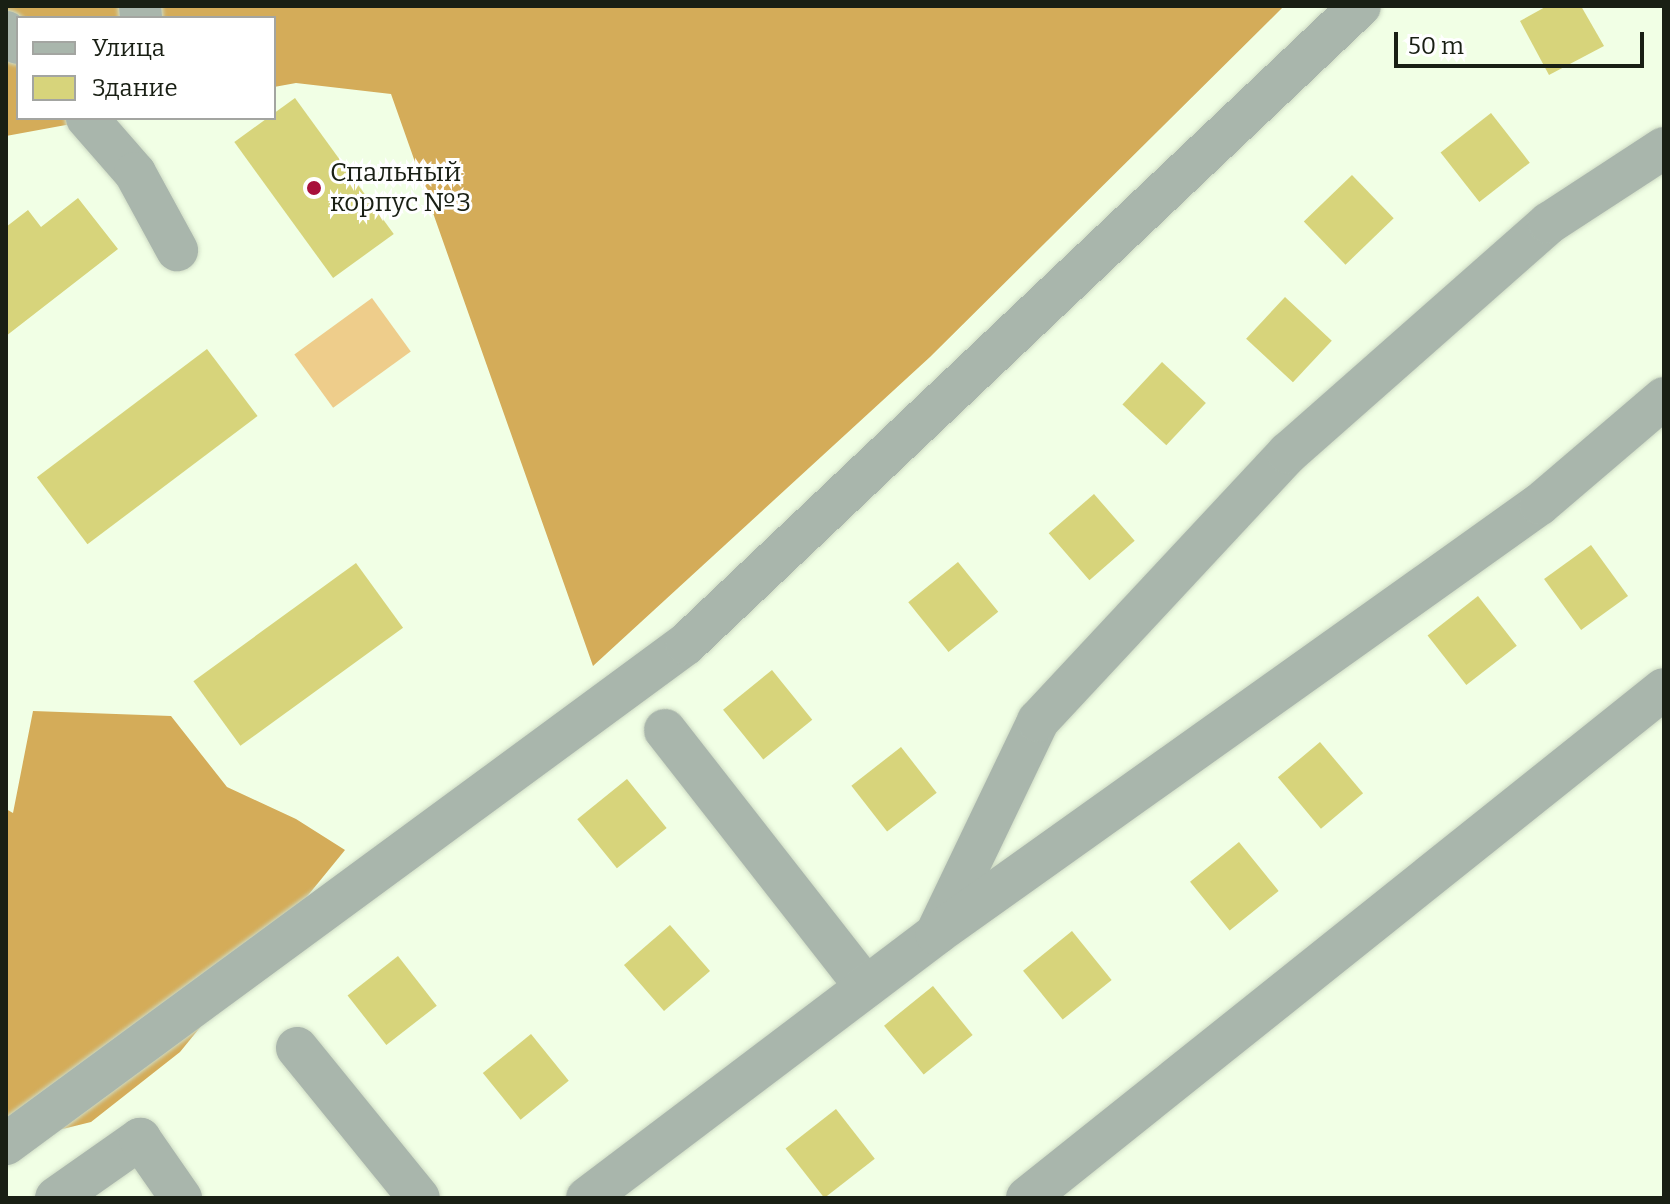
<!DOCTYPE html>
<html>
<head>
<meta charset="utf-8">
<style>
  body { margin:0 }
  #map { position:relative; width:1670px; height:1204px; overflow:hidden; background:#f1ffe5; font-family:Bitter,serif }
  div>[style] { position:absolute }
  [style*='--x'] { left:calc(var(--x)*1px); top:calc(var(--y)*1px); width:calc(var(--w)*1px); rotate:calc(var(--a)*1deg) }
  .green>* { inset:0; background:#eecd8b; transform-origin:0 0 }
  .forest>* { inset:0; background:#d4ac59 }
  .building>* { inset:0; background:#d7d47b; transform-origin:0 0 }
  .roads { filter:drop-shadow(0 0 2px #cedbc4) drop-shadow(0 0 2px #cedbc4) }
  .minor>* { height:42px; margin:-21px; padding:0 21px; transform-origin:21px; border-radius:21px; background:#a9b6ac }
  .dots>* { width:22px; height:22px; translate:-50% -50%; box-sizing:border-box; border:4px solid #fff; border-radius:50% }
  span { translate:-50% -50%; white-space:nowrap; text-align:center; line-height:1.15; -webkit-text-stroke:6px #fff; paint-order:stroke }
  .poi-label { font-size:26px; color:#191f14 }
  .left { translate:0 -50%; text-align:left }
  .frame { position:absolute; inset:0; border:8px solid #191f14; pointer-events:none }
  .legend { position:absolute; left:16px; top:16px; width:260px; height:104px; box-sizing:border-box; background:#fff; border:2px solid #a3a5a1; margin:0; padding:10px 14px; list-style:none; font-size:24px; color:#191f14 }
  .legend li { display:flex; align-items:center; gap:16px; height:40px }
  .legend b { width:40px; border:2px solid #a3a5a1 }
  .scale { position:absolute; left:1394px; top:32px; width:250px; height:36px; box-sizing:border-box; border:4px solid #191f14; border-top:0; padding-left:10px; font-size:24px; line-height:28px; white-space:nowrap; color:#191f14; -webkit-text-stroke:6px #fff; paint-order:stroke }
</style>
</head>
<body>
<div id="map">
  <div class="green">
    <i style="left:372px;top:298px;width:66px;height:96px;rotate:54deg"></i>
  </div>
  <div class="forest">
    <i style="clip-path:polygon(6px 6px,1284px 6px,930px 357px,593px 666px,391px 94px,296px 83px,274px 87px,274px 18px,18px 18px,18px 118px,104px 118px,6px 136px)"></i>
    <i style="clip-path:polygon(33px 711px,171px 716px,227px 787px,296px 819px,345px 850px,180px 1052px,91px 1122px,6px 1143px,6px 809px,13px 813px)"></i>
  </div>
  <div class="building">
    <i style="clip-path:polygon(1547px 6px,1581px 6px,1604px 46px,1549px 75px,1520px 21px)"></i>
    <i style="left:295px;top:98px;width:168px;height:75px;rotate:54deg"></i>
    <i style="left:1491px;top:113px;width:63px;height:64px;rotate:52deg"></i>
    <i style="left:1352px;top:175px;width:60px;height:67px;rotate:46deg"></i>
    <i style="clip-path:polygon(78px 198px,118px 249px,6px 336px,6px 227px,28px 210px,41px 227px)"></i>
    <i style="left:1285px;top:297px;width:64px;height:57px;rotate:43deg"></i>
    <i style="left:207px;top:349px;width:84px;height:213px;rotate:53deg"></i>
    <i style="left:1162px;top:362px;width:60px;height:58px;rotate:43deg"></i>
    <i style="left:1094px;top:494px;width:62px;height:60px;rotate:49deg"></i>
    <i style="left:1591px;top:545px;width:63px;height:58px;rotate:54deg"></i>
    <i style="left:958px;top:562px;width:64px;height:64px;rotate:51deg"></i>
    <i style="left:356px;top:563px;width:80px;height:201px;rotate:54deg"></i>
    <i style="left:1478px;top:596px;width:63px;height:64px;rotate:52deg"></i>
    <i style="left:772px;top:670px;width:64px;height:63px;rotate:51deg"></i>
    <i style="left:1320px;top:742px;width:67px;height:55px;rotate:50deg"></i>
    <i style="left:901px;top:747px;width:58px;height:63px;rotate:52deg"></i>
    <i style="left:627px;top:779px;width:63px;height:64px;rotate:51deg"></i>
    <i style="left:1239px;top:842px;width:63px;height:63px;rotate:51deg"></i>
    <i style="left:670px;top:925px;width:61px;height:61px;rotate:49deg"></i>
    <i style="left:1072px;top:931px;width:63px;height:63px;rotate:51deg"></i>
    <i style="left:398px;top:956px;width:63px;height:64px;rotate:52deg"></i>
    <i style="left:933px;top:986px;width:63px;height:63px;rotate:51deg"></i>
    <i style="left:531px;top:1034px;width:60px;height:62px;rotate:51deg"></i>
    <i style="left:836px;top:1109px;width:63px;height:64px;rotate:52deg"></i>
  </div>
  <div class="roads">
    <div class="minor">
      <i style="--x:140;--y:6;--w:12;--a:85"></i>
      <i style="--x:6;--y:32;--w:16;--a:43"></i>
      <i style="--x:87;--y:118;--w:73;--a:48.9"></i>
      <i style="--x:135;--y:173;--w:88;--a:61.4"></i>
      <i style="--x:665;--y:730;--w:326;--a:52"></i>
      <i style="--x:938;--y:930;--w:232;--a:-64.4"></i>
      <i style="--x:1038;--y:721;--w:367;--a:-47"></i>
      <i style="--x:1288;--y:453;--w:348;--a:-41.4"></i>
      <i style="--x:1549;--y:223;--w:137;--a:-33.1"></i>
      <i style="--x:297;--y:1048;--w:193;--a:50.9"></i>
      <i style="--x:6;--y:1144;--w:844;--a:-36.33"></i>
      <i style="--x:686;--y:644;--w:928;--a:-43.43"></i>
      <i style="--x:56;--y:1198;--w:103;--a:-35.1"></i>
      <i style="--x:140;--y:1139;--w:72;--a:55.2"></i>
      <i style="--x:587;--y:1198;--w:438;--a:-37.1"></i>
      <i style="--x:936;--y:934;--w:741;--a:-35.45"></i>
      <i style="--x:1540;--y:504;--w:163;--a:-40.5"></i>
      <i style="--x:1027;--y:1198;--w:815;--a:-38.63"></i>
    </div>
  </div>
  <div class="dots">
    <i style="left:314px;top:188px;background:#a8103a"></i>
  </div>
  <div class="poi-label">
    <span class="left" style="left:330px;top:188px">Спальный<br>корпус №3</span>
  </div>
  <div class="frame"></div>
  <ul class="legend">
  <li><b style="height:10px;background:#a9b6ac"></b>Улица</li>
  <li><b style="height:22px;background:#d7d47b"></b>Здание</li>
  </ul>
  <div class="scale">50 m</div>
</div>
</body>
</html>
